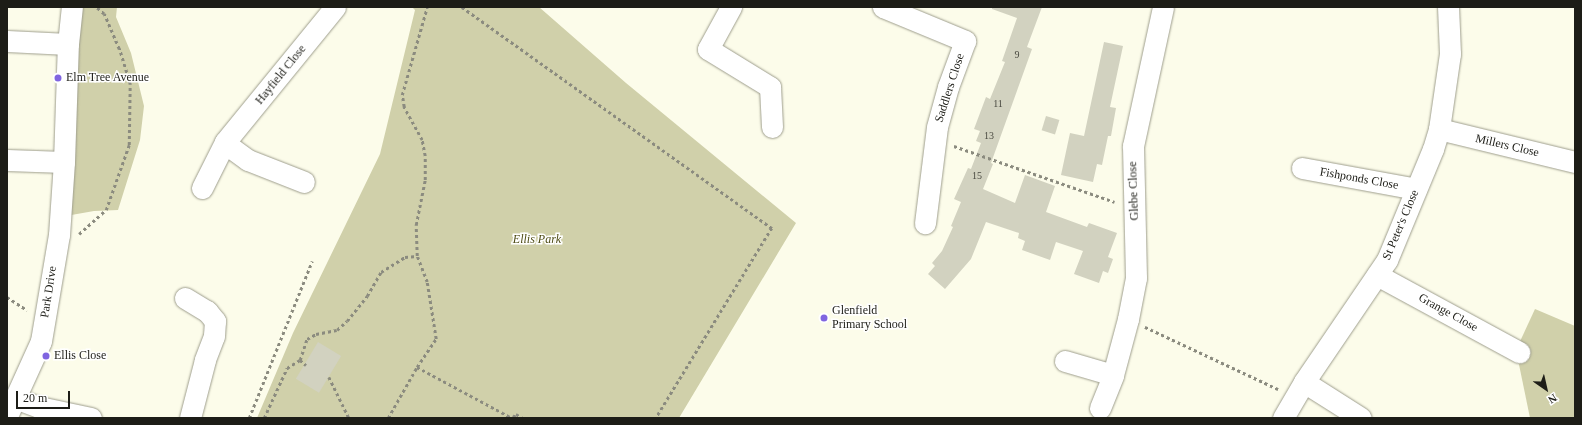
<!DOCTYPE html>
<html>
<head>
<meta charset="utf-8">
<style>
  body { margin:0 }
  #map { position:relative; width:1582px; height:425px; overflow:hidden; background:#fcfcea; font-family:Georgia,serif }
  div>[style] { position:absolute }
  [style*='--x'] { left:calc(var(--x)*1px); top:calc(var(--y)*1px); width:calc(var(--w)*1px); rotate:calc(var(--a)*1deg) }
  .green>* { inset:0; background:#d0d0aa }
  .building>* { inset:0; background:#d2d2c0; transform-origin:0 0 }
  .path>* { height:2.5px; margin-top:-1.25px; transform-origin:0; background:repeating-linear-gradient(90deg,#8b8b7f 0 3px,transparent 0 6px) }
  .roads { filter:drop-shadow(0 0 1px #9e9e8d) drop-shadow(0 0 1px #9e9e8d) }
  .minor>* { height:21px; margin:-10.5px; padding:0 10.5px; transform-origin:10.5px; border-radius:10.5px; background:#fff }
  .dots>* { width:11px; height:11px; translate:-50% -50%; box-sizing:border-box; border:2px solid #fff; border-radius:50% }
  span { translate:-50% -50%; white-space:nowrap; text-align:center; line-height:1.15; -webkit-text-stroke:3px #fff; paint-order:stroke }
  .number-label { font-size:10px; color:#4a4a41 }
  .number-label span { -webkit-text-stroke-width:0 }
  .street-label { font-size:12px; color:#1d1d17 }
  .poi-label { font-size:12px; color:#1d1d17 }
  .left { translate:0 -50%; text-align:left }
  .park-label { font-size:12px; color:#4f4d16; font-style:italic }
  .frame { position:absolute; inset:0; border:8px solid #1d1d17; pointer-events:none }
  .north { position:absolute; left:1526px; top:369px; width:40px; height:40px; -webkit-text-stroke:3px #fff; paint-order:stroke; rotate:146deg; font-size:11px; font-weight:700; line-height:16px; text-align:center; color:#1d1d17 }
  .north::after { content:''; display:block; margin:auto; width:14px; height:18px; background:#1d1d17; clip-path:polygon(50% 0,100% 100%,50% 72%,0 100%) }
  .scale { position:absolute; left:16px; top:391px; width:54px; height:18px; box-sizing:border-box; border:2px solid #1d1d17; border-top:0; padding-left:5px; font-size:12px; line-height:14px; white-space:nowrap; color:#1d1d17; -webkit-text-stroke:3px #fff; paint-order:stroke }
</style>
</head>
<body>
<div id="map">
  <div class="green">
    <i style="clip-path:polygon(73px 7px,117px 7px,116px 17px,131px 53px,144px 106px,140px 140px,118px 210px,94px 211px,60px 217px)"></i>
    <i style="clip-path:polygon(412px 7px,539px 7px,626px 83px,796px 223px,679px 418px,257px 418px,293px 333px,380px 154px,415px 10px)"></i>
    <i style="clip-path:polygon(1535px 309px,1575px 326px,1575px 418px,1530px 418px,1516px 350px)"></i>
  </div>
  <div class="building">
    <i style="clip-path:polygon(992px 7px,1042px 7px,1027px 47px,1032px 49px,991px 163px,993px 164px,983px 189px,1015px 203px,1025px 175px,1055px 186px,1046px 212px,1087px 227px,1089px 223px,1117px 233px,1108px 257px,1113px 259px,1108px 273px,1103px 271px,1099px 283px,1074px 274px,1083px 251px,1056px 242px,1050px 260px,1022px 250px,1025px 241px,1018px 238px,1019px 233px,986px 222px,971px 259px,945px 289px,928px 274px,935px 266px,932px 263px,942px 251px,953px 227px,951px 226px,961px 202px,954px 199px,968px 168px,971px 169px,981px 143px,976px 141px,980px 131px,974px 129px,986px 97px,990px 99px,1005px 62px,1002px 61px,1017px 18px,992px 9px)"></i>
    <i style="clip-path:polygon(1104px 42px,1123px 46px,1110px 107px,1116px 108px,1111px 136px,1108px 136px,1102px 165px,1097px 164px,1093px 182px,1061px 175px,1070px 133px,1084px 136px)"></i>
    <i style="left:1046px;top:116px;width:14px;height:15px;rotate:17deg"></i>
    <i style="left:318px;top:342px;width:27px;height:43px;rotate:31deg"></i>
  </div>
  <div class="path">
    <i style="--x:462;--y:7;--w:381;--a:35.5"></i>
    <i style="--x:772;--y:228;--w:223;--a:121.4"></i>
    <i style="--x:954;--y:146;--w:170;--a:19.2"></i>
    <i style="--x:79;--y:234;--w:36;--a:-42"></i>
    <i style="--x:106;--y:210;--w:69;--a:-70.5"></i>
    <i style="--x:129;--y:145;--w:61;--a:-89.1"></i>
    <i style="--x:130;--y:84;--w:37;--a:-107"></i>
    <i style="--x:119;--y:49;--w:38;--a:-113"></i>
    <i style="--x:104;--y:14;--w:11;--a:-139"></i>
    <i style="--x:7;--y:297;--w:24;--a:33"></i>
    <i style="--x:1145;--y:327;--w:147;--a:25"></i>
    <i style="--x:300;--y:360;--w:8;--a:40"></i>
    <i style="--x:417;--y:367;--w:108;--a:28.2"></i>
    <i style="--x:329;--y:377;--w:46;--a:64"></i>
    <i style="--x:513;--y:417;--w:4;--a:-45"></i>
    <i style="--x:516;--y:414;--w:8;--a:30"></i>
    <i style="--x:249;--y:418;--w:169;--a:-68.1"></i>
    <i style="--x:264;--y:418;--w:55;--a:-65.3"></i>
    <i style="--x:287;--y:368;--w:15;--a:-32"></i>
    <i style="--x:300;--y:360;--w:22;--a:-72"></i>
    <i style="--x:307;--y:339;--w:10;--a:-29"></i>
    <i style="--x:316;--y:334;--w:21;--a:-11"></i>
    <i style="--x:337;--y:330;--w:13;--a:-42"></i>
    <i style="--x:347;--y:321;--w:32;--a:-51"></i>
    <i style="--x:367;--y:296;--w:28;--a:-60"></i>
    <i style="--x:381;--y:272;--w:28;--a:-32"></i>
    <i style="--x:405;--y:257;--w:12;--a:-5"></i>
    <i style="--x:388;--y:418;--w:59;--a:-60.4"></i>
    <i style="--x:417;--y:367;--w:34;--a:-56"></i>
    <i style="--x:436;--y:339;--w:58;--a:-99"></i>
    <i style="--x:427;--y:282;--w:28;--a:-111"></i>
    <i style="--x:417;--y:256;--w:31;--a:-92"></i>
    <i style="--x:416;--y:225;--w:46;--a:-78.7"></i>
    <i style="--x:425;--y:180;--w:24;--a:-90"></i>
    <i style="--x:425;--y:156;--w:16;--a:-101"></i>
    <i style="--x:422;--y:140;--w:38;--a:-119"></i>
    <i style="--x:404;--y:107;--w:12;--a:-99"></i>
    <i style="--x:402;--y:95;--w:91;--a:-74.1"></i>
  </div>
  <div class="roads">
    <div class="minor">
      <i style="--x:731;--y:7;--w:48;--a:118.7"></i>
      <i style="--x:708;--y:49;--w:73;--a:31.5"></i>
      <i style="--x:770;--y:87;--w:40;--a:87.1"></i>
      <i style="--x:883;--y:7;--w:89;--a:22.5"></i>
      <i style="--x:965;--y:41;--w:49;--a:110.3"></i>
      <i style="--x:948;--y:87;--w:41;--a:105.4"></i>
      <i style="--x:937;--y:127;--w:97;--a:97.1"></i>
      <i style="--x:7;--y:41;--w:61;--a:2.8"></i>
      <i style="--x:1439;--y:129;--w:140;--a:13.6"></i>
      <i style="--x:225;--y:142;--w:7;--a:45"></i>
      <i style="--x:230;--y:147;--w:22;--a:36"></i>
      <i style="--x:248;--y:160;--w:60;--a:21.4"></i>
      <i style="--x:7;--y:160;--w:57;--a:2"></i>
      <i style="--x:1302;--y:168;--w:116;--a:10.4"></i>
      <i style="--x:202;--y:188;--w:51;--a:-63.4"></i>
      <i style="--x:225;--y:142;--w:174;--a:-50.8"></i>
      <i style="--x:1377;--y:275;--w:162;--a:28.5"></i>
      <i style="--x:185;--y:298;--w:26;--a:31"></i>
      <i style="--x:207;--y:311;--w:13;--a:51"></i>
      <i style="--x:215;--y:321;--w:15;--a:94"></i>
      <i style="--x:214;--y:336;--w:26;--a:111"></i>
      <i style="--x:205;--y:360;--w:60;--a:104.5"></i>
      <i style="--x:1065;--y:361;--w:50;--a:16.3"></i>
      <i style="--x:1304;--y:382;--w:67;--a:32.3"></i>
      <i style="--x:15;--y:398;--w:26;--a:21"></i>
      <i style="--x:39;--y:407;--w:53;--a:11.9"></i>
      <i style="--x:1100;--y:408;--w:35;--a:-68"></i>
      <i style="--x:1113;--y:375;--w:58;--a:-75"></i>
      <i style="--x:1128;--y:319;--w:42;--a:-79"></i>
      <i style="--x:1136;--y:278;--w:132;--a:-91.3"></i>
      <i style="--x:1133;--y:146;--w:142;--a:-77.8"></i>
      <i style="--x:7;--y:416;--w:82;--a:-65.6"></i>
      <i style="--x:41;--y:341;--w:108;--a:-80.4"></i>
      <i style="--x:59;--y:235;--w:73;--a:-86.1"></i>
      <i style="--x:64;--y:162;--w:118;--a:-88.1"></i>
      <i style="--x:68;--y:44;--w:37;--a:-84"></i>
      <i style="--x:1283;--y:418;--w:42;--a:-59.7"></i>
      <i style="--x:1304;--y:382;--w:148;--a:-55.8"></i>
      <i style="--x:1387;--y:260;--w:120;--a:-67.5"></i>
      <i style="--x:1433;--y:149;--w:21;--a:-73"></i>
      <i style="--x:1439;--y:129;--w:76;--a:-81.7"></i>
      <i style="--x:1450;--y:54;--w:47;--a:-92.4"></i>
    </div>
  </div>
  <div class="dots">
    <i style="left:58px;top:78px;background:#8065e0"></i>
    <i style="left:824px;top:318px;background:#8065e0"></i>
    <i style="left:46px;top:356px;background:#8065e0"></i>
  </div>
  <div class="number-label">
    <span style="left:1017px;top:55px">9</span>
    <span style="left:998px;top:104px">11</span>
    <span style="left:989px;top:136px">13</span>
    <span style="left:977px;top:176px">15</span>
  </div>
  <div class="street-label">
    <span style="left:281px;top:75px;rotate:-51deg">Hayfield Close</span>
    <span style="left:950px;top:88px;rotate:-72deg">Saddlers Close</span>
    <span style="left:1507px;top:146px;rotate:13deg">Millers Close</span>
    <span style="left:1359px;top:179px;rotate:10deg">Fishponds Close</span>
    <span style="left:1134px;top:191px;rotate:-92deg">Glebe Close</span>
    <span style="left:1401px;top:225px;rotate:-67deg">St Peter's Close</span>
    <span style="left:49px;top:292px;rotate:-81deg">Park Drive</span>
    <span style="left:1448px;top:313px;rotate:29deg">Grange Close</span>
  </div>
  <div class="poi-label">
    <span class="left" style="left:66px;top:78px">Elm Tree Avenue</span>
    <span class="left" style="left:832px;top:318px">Glenfield<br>Primary School</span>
    <span class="left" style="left:54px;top:356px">Ellis Close</span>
  </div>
  <div class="park-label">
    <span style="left:537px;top:240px">Ellis Park</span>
  </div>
  <div class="frame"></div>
  <div class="north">N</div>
  <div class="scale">20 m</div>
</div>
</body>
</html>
